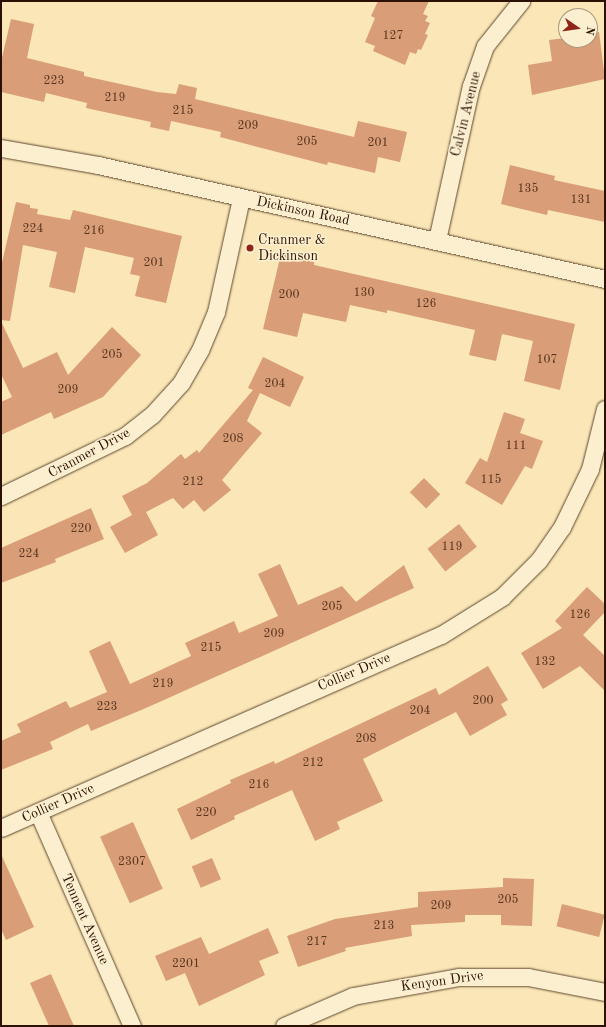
<!DOCTYPE html>
<html>
<head>
<meta charset="utf-8">
<style>
  body { margin:0 }
  #map { position:relative; width:606px; height:1027px; overflow:hidden; background:#fae6b6; font-family:"Old Standard TT",serif }
  div>[style] { position:absolute }
  [style*='--x'] { left:calc(var(--x)*1px); top:calc(var(--y)*1px); width:calc(var(--w)*1px); rotate:calc(var(--a)*1deg) }
  .building>* { inset:0; background:#d99d77; transform-origin:0 0 }
  .roads { filter:drop-shadow(0 0 1px #5e462e) drop-shadow(0 0 1px #5e462e) }
  .street>* { height:17px; margin:-8.5px; padding:0 8.5px; transform-origin:8.5px; border-radius:8.5px; background:#fcefd0 }
  .dots>* { width:11px; height:11px; translate:-50% -50%; box-sizing:border-box; border:2px solid #fcefd0; border-radius:50% }
  span { translate:-50% -50%; white-space:nowrap; text-align:center; line-height:1.15; -webkit-text-stroke:3px #fcefd0; paint-order:stroke }
  .number-label { font-size:12px; color:#56341e }
  .number-label span { -webkit-text-stroke-width:0 }
  .street-label { font-size:14px; color:#2a1101 }
  .poi-label { font-size:14px; color:#2a1101 }
  .left { translate:0 -50%; text-align:left }
  .frame { position:absolute; inset:0; border:2px solid #2a1101; pointer-events:none }
  .north { position:absolute; left:558px; top:8px; width:40px; height:40px; box-sizing:border-box; background:#fcefd0; border:1px solid #a8967d; border-radius:50%; rotate:103deg; font-size:11px; font-weight:700; line-height:16px; text-align:center; color:#2a1101 }
  .north::after { content:''; display:block; margin:auto; width:14px; height:18px; background:#8f2418; clip-path:polygon(50% 0,100% 100%,50% 72%,0 100%) }
</style>
</head>
<body>
<div id="map">
  <div class="building">
    <i style="clip-path:polygon(378px 1px,429px 1px,423px 14px,428px 16px,425px 21px,430px 23px,425px 34px,428px 35px,421px 50px,418px 49px,416px 54px,410px 52px,405px 65px,373px 51px,375px 46px,365px 42px,375px 18px,371px 16px)"></i>
    <i style="clip-path:polygon(11px 19px,34px 24px,27px 58px,84px 72px,84px 76px,157px 92px,176px 94px,179px 84px,197px 88px,195px 99px,354px 137px,358px 121px,407px 132px,400px 162px,378px 157px,375px 173px,328px 162px,327px 165px,220px 137px,221px 132px,171px 121px,169px 131px,150px 127px,151px 122px,86px 108px,87px 103px,46px 93px,44px 102px,1px 92px,1px 62px)"></i>
    <i style="clip-path:polygon(599px 32px,605px 79px,532px 95px,528px 65px,552px 61px,549px 40px,566px 38px,590px 40px,590px 34px)"></i>
    <i style="clip-path:polygon(510px 165px,555px 176px,554px 180px,605px 191px,605px 222px,548px 210px,547px 215px,501px 204px)"></i>
    <i style="clip-path:polygon(16px 202px,30px 205px,30px 208px,38px 209px,37px 214px,70px 220px,73px 210px,182px 236px,166px 303px,135px 296px,140px 276px,130px 274px,134px 258px,85px 247px,75px 293px,49px 287px,57px 252px,23px 245px,10px 321px,1px 320px,1px 267px)"></i>
    <i style="clip-path:polygon(281px 254px,314px 262px,314px 265px,575px 324px,560px 390px,524px 381px,533px 341px,502px 334px,496px 361px,469px 355px,475px 330px,387px 310px,387px 313px,350px 305px,346px 322px,303px 313px,297px 337px,263px 329px)"></i>
    <i style="clip-path:polygon(1px 321px,23px 368px,57px 352px,68px 375px,112px 327px,141px 355px,103px 397px,54px 419px,51px 412px,1px 435px,1px 402px,12px 397px,1px 374px)"></i>
    <i style="clip-path:polygon(263px 357px,304px 377px,290px 407px,260px 393px,247px 421px,262px 433px,222px 480px,231px 490px,204px 512px,194px 500px,183px 509px,173px 498px,146px 512px,158px 535px,125px 553px,110px 527px,132px 515px,122px 496px,147px 483px,181px 454px,185px 459px,197px 450px,199px 453px,253px 390px,248px 388px)"></i>
    <i style="clip-path:polygon(504px 412px,525px 419px,520px 433px,543px 441px,532px 469px,525px 466px,502px 505px,465px 483px,480px 458px,487px 462px)"></i>
    <i style="left:424px;top:478px;width:23px;height:20px;rotate:45deg"></i>
    <i style="clip-path:polygon(91px 508px,104px 539px,55px 559px,56px 562px,1px 583px,1px 548px)"></i>
    <i style="left:459px;top:524px;width:29px;height:40px;rotate:52deg"></i>
    <i style="clip-path:polygon(280px 564px,298px 605px,342px 586px,356px 602px,404px 565px,414px 588px,146px 708px,91px 731px,88px 724px,50px 742px,53px 749px,1px 770px,1px 741px,21px 732px,17px 724px,66px 701px,70px 708px,107px 692px,89px 651px,110px 641px,130px 684px,191px 656px,185px 643px,234px 621px,239px 633px,278px 616px,258px 574px)"></i>
    <i style="clip-path:polygon(587px 587px,605px 604px,605px 612px,583px 635px,605px 656px,605px 691px,580px 666px,543px 689px,521px 653px,562px 628px,555px 621px)"></i>
    <i style="clip-path:polygon(488px 666px,508px 700px,501px 704px,507px 715px,470px 736px,456px 712px,363px 759px,383px 801px,337px 822px,340px 829px,315px 841px,292px 790px,234px 816px,235px 819px,191px 840px,177px 809px,231px 783px,230px 780px,274px 761px,275px 764px,436px 688px,439px 695px)"></i>
    <i style="left:133px;top:822px;width:73px;height:36px;rotate:66deg"></i>
    <i style="clip-path:polygon(1px 854px,34px 927px,6px 940px,1px 929px)"></i>
    <i style="left:212px;top:858px;width:23px;height:22px;rotate:67deg"></i>
    <i style="clip-path:polygon(503px 878px,534px 879px,532px 926px,501px 925px,501px 915px,465px 915px,465px 922px,411px 925px,412px 936px,345px 948px,346px 951px,298px 967px,287px 936px,335px 919px,418px 907px,418px 892px,503px 887px)"></i>
    <i style="left:562px;top:904px;width:44px;height:23px;rotate:14deg"></i>
    <i style="clip-path:polygon(268px 928px,279px 953px,259px 961px,265px 975px,199px 1006px,185px 973px,166px 981px,155px 956px,201px 937px,209px 954px)"></i>
    <i style="clip-path:polygon(51px 974px,74px 1026px,49px 1026px,30px 983px)"></i>
  </div>
  <div class="roads">
    <div class="street">
      <i style="--x:1;--y:148;--w:98;--a:9.9"></i>
      <i style="--x:98;--y:165;--w:520;--a:12.67"></i>
      <i style="--x:437;--y:240;--w:158;--a:-77.6"></i>
      <i style="--x:471;--y:86;--w:42;--a:-70.7"></i>
      <i style="--x:485;--y:46;--w:58;--a:-51.3"></i>
      <i style="--x:1;--y:496;--w:138;--a:-25.8"></i>
      <i style="--x:125;--y:436;--w:34;--a:-38"></i>
      <i style="--x:152;--y:415;--w:43;--a:-47.8"></i>
      <i style="--x:181;--y:383;--w:38;--a:-60"></i>
      <i style="--x:200;--y:350;--w:41;--a:-67.2"></i>
      <i style="--x:216;--y:312;--w:117;--a:-77.6"></i>
      <i style="--x:38;--y:812;--w:234;--a:66.3"></i>
      <i style="--x:1;--y:828;--w:480;--a:-23.7"></i>
      <i style="--x:441;--y:635;--w:72;--a:-31.9"></i>
      <i style="--x:502;--y:597;--w:52;--a:-45"></i>
      <i style="--x:539;--y:560;--w:40;--a:-55.1"></i>
      <i style="--x:562;--y:527;--w:64;--a:-64.2"></i>
      <i style="--x:590;--y:469;--w:62;--a:-76"></i>
      <i style="--x:284;--y:1026;--w:75;--a:-23.5"></i>
      <i style="--x:353;--y:996;--w:108;--a:-10.2"></i>
      <i style="--x:459;--y:977;--w:69;--a:0"></i>
      <i style="--x:528;--y:977;--w:78;--a:11"></i>
    </div>
  </div>
  <div class="dots">
    <i style="left:250px;top:248px;background:#8f2418"></i>
  </div>
  <div class="number-label">
    <span style="left:393px;top:37px">127</span>
    <span style="left:54px;top:82px">223</span>
    <span style="left:115px;top:99px">219</span>
    <span style="left:183px;top:112px">215</span>
    <span style="left:248px;top:127px">209</span>
    <span style="left:307px;top:143px">205</span>
    <span style="left:378px;top:144px">201</span>
    <span style="left:528px;top:190px">135</span>
    <span style="left:581px;top:201px">131</span>
    <span style="left:33px;top:230px">224</span>
    <span style="left:94px;top:232px">216</span>
    <span style="left:154px;top:264px">201</span>
    <span style="left:364px;top:294px">130</span>
    <span style="left:289px;top:296px">200</span>
    <span style="left:426px;top:305px">126</span>
    <span style="left:112px;top:356px">205</span>
    <span style="left:547px;top:361px">107</span>
    <span style="left:275px;top:385px">204</span>
    <span style="left:68px;top:391px">209</span>
    <span style="left:233px;top:440px">208</span>
    <span style="left:516px;top:447px">111</span>
    <span style="left:491px;top:481px">115</span>
    <span style="left:193px;top:483px">212</span>
    <span style="left:81px;top:530px">220</span>
    <span style="left:452px;top:548px">119</span>
    <span style="left:29px;top:555px">224</span>
    <span style="left:332px;top:608px">205</span>
    <span style="left:580px;top:616px">126</span>
    <span style="left:274px;top:635px">209</span>
    <span style="left:211px;top:649px">215</span>
    <span style="left:545px;top:663px">132</span>
    <span style="left:163px;top:685px">219</span>
    <span style="left:483px;top:702px">200</span>
    <span style="left:107px;top:708px">223</span>
    <span style="left:420px;top:712px">204</span>
    <span style="left:366px;top:740px">208</span>
    <span style="left:313px;top:764px">212</span>
    <span style="left:259px;top:786px">216</span>
    <span style="left:206px;top:814px">220</span>
    <span style="left:132px;top:863px">2307</span>
    <span style="left:508px;top:901px">205</span>
    <span style="left:441px;top:907px">209</span>
    <span style="left:384px;top:927px">213</span>
    <span style="left:317px;top:943px">217</span>
    <span style="left:186px;top:965px">2201</span>
  </div>
  <div class="street-label">
    <span style="left:466px;top:114px;rotate:-76deg">Calvin Avenue</span>
    <span style="left:303px;top:211px;rotate:12deg">Dickinson Road</span>
    <span style="left:89px;top:453px;rotate:-28deg">Cranmer Drive</span>
    <span style="left:354px;top:672px;rotate:-23deg">Collier Drive</span>
    <span style="left:58px;top:803px;rotate:-24deg">Collier Drive</span>
    <span style="left:85px;top:919px;rotate:66deg">Tennent Avenue</span>
    <span style="left:442px;top:981px;rotate:-8deg">Kenyon Drive</span>
  </div>
  <div class="poi-label">
    <span class="left" style="left:258px;top:248px">Cranmer &amp;<br>Dickinson</span>
  </div>
  <div class="frame"></div>
  <div class="north">N</div>
</div>
</body>
</html>
